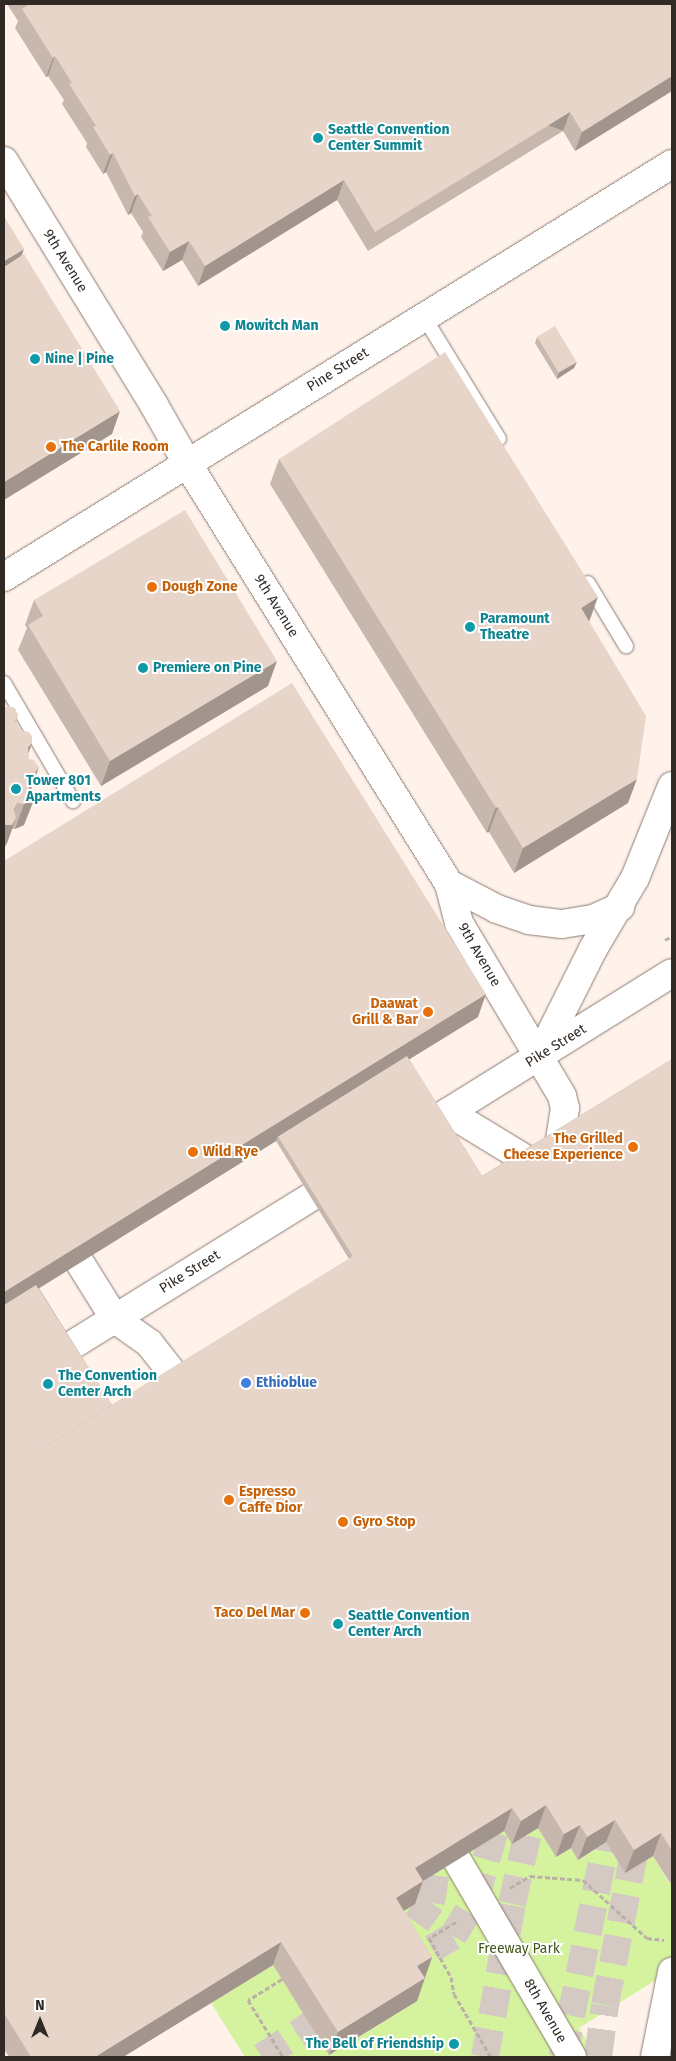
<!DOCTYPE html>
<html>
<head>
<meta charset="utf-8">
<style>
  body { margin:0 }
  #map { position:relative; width:676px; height:2061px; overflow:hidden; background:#fef2eb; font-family:"Fira Sans",sans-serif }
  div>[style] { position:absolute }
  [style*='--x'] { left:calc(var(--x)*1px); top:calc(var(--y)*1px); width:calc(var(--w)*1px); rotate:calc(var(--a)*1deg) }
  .green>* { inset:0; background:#d5f39e }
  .tertiary-tunnel>* { height:28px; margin-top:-14px; transform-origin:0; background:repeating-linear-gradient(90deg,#d5cac3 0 28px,transparent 0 42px) }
  .motorway-tunnel>* { height:28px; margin-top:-14px; transform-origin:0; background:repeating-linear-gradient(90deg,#d5cac3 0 28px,transparent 0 42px) }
  .path>* { height:3px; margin-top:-1.5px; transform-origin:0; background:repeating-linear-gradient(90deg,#bab0a9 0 5px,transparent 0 7.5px) }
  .roads { filter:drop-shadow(0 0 1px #8d7c71) drop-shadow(0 0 1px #8d7c71) }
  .service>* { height:14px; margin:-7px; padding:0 7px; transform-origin:7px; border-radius:7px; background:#fff }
  .tertiary>* { height:28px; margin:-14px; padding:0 14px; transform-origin:14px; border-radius:14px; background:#fff }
  .secondary>* { height:28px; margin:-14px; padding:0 14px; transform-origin:14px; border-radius:14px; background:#fff }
  .motorway>* { height:28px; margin:-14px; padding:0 14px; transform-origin:14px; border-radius:14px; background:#fff }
  .path-bridge>* { height:3px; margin-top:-1.5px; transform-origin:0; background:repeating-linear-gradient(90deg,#bab0a9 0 5px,transparent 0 7.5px) }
  .bridges { filter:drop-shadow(0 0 1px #8d7c71) drop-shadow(0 0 1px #8d7c71) }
  .tertiary-bridge>* { height:28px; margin:-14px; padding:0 14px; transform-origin:14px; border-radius:14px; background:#fff }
  .wall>* { inset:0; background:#c8b7ad }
  .shaded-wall>* { inset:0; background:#a2958d; transform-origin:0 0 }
  .building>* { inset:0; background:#e8d5c9; transform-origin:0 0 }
  .dots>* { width:14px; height:14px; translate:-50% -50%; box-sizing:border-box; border:2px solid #fff; border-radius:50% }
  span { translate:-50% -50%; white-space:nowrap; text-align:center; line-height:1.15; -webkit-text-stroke:4px #fff; paint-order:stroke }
  .culture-label { font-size:14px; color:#0d838f; font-weight:700 }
  .left { translate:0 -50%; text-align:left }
  .right { translate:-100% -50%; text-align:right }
  .street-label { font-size:14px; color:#302924 }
  .food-label { font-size:14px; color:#c56008; font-weight:700 }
  .shop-label { font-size:14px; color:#366cbe; font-weight:700 }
  .park-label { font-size:14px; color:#45571c }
  .frame { position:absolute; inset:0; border:5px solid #302924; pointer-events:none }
  .north { position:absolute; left:15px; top:1996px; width:50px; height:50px; -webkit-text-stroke:4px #fff; paint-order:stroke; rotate:0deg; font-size:14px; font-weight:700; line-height:20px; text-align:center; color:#302924 }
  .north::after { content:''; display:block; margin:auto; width:18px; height:22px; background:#302924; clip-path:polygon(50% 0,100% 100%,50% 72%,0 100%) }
</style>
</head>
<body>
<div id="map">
  <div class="green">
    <i style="clip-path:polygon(538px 1828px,571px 1848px,579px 1860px,606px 1842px,625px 1873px,653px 1856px,669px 1883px,672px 1881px,672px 1970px,579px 2028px,597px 2057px,245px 2057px,211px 2003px,273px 1965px,330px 2055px,417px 2001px,387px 1921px,407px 1891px,504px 1831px)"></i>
  </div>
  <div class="tertiary-tunnel">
    <i style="--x:392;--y:1957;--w:67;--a:-54.2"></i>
    <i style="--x:431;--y:1903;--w:68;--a:-81.5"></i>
    <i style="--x:262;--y:2057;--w:96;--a:-33.5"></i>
  </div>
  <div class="motorway-tunnel">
    <i style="--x:396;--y:1970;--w:66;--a:-30.8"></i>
    <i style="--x:453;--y:1936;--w:42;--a:-58.6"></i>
    <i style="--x:475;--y:1900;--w:103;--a:-74.2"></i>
    <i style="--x:485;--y:2057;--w:155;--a:-80"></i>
    <i style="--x:512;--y:1904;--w:107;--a:-77.5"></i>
    <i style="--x:563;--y:2057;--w:256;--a:-78.7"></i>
    <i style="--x:598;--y:2057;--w:52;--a:-82.3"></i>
    <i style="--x:605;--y:2005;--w:176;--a:-79.2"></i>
  </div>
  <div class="path">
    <i style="--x:665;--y:940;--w:8;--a:-30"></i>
    <i style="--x:530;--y:1876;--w:53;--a:4.3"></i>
    <i style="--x:583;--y:1880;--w:86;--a:42.2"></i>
    <i style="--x:647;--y:1938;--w:17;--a:7"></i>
    <i style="--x:282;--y:1979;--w:40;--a:148"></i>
    <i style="--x:248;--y:2000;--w:67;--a:58.4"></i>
  </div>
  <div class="roads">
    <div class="service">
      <i style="--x:424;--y:317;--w:143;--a:58.4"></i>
      <i style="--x:588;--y:583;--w:74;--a:58.9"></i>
      <i style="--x:4;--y:683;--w:137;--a:59.7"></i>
    </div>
    <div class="tertiary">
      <i style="--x:4;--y:161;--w:286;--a:58.4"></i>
      <i style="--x:154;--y:405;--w:67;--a:60.4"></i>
      <i style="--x:187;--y:463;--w:496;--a:58.1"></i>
      <i style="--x:449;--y:884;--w:40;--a:75.6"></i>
      <i style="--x:459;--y:923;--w:201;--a:59.2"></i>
      <i style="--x:562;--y:1096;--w:12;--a:76"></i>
      <i style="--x:565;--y:1108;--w:39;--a:99"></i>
      <i style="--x:448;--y:1112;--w:98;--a:31.3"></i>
      <i style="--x:115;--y:1319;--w:42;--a:35.2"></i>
      <i style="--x:149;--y:1343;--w:48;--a:51.7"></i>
    </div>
    <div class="secondary">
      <i style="--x:4;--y:577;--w:785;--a:-31.73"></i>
      <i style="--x:439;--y:1118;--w:274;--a:-31.9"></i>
      <i style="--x:80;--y:1263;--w:66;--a:58"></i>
      <i style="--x:69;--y:1347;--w:285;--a:-31.8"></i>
    </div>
    <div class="motorway">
      <i style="--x:449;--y:884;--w:54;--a:27.5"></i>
      <i style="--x:497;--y:909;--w:34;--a:19"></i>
      <i style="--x:529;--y:920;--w:33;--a:7"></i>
      <i style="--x:562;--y:924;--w:31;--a:-9"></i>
      <i style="--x:593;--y:919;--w:30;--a:-24"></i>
      <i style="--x:540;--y:1055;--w:119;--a:-63.4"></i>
      <i style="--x:593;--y:949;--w:82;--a:-59.4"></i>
      <i style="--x:635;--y:878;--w:99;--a:-68.1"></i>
      <i style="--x:655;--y:2057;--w:87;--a:-78.7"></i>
    </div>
  </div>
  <div class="path-bridge">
    <i style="--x:510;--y:1888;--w:23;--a:-31"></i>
    <i style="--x:456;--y:1922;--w:31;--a:149"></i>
    <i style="--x:429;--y:1938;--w:45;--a:60.6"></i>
    <i style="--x:451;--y:1977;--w:17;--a:80"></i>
    <i style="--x:454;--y:1994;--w:73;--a:59.6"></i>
  </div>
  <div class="bridges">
    <div class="tertiary-bridge">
      <i style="--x:457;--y:1860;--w:228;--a:59.7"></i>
    </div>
  </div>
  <div class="wall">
    <i style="clip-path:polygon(7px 4px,672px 4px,672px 91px,575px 151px,563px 131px,368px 251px,337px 200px,198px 286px,182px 260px,163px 271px,141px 237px,143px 232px,131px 213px,128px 215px,106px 172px,103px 174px,86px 147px,87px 143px,62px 104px,64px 100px,48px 76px,46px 77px,15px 28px,18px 21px)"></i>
    <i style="clip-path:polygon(537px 337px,574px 368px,557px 379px,535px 343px)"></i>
    <i style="clip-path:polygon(279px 459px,589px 621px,628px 803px,514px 873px,489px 832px,487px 833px,270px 484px)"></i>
    <i style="clip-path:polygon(34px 600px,268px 686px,101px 786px,18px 650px,27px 628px,25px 625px)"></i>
    <i style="clip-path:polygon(4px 708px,18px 715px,16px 722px,28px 755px,31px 790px,24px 825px,15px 829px,12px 829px,7px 843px,4px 848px)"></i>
    <i style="clip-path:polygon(evenodd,4px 861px,478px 1017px,409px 1059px,482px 1176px,672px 1059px,672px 1881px,670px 1883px,653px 1856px,625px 1873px,606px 1842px,578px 1860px,571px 1848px,556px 1857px,538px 1828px,512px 1844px,504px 1831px,423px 1881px,415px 1904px,404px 1911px,432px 1957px,417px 2001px,329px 2055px,273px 1965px,123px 2057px,9px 2057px,4px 2049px,4px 861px,276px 1141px,349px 1259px,112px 1405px,39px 1288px,276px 1141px)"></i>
  </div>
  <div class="shaded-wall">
    <i style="clip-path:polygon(55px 56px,48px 76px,46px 77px,53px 58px)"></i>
    <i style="clip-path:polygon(672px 76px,672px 91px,575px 151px,582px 132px)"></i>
    <i style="left:570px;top:112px;width:20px;height:229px;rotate:110deg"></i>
    <i style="clip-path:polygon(113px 153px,106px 172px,103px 174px,110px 155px)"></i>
    <i style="clip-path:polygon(344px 180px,337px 200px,198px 286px,205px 266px)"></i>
    <i style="clip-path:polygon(138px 194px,131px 213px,128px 215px,135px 196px)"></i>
    <i style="clip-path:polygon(189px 241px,182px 260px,163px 271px,170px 252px)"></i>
    <i style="clip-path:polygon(24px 249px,15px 274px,4px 281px,4px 261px)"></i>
    <i style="clip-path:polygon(577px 362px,574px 368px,557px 379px,559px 372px)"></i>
    <i style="clip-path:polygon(120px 411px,112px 434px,4px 500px,4px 482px)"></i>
    <i style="clip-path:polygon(598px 597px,589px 622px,581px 608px)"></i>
    <i style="clip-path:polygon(277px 661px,268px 686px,101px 786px,110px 761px)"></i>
    <i style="clip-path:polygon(32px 743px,23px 769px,28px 747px)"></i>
    <i style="clip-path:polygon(39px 767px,30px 792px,24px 800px,28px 776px)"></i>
    <i style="clip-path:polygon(637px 779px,628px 803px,514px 873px,523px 848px)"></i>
    <i style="clip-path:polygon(34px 800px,24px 825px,15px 829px,24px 804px)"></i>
    <i style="clip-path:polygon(17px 803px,10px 825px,16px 818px,7px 843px,4px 848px,4px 827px)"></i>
    <i style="left:498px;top:807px;width:27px;height:2px;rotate:110deg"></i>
    <i style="clip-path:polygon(486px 994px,478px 1017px,280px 1139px,278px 1136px,276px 1141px,4px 1310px,4px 1292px)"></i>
    <i style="clip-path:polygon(546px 1805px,538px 1828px,512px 1844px,521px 1821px)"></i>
    <i style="clip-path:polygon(512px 1808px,504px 1831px,407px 1891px,415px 1868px)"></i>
    <i style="clip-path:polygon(615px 1820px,606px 1842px,578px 1860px,587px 1837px)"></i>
    <i style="clip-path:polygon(580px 1825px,571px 1848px,556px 1857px,564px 1834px)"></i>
    <i style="clip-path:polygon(661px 1833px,653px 1856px,625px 1873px,634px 1850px)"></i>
    <i style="clip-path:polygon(423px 1881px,415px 1904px,387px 1921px,396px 1898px)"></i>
    <i style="clip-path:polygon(281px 1942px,273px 1965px,123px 2057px,95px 2057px)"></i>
    <i style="clip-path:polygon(432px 1957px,417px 2001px,329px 2055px,338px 2032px,417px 1966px)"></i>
  </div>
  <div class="building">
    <i style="clip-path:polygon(26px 4px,672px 4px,672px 76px,582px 132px,570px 112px,375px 232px,344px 180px,205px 266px,189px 241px,170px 252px,148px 217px,152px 216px,138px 194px,135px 196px,113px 153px,110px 155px,93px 127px,96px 126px,69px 84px,72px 83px,55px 56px,53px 58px,22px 9px,27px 6px)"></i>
    <i style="clip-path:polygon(4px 216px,24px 249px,4px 261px)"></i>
    <i style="clip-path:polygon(24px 254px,120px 411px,4px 482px,4px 267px)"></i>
    <i style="left:555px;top:326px;width:42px;height:21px;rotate:59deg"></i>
    <i style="clip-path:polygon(445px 352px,598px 597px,581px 608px,646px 716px,637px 779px,523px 848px,498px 807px,496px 808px,279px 459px)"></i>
    <i style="clip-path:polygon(185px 510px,277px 661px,110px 761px,28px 625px,43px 616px,34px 600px)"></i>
    <i style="clip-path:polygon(292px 683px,486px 994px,4px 1292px,4px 861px)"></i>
    <i style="clip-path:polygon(9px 706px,15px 708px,18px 715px,15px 721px,21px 730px,29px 732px,32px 736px,32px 743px,28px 747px,29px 759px,34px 760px,39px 767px,34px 774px,28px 776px,28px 786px,33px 792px,34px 800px,24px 804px,17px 803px,14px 810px,16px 818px,12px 825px,5px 825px,4px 824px,4px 708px)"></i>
    <i style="left:407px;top:1056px;width:142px;height:152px;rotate:58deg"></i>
    <i style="clip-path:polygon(672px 1059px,672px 1851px,661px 1833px,634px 1850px,615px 1820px,587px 1837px,580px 1825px,564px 1834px,546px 1805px,521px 1821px,512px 1808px,415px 1868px,423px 1881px,396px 1898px,432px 1957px,417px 1966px,425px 1978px,338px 2032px,281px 1942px,95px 2057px,31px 2057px,4px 2013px,4px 1472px)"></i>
    <i style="clip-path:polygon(36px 1285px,112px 1405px,4px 1472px,4px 1305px)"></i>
  </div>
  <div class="dots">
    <i style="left:318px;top:138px;background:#0f9aa8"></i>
    <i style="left:225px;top:326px;background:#0f9aa8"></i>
    <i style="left:35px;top:359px;background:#0f9aa8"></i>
    <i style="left:51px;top:447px;background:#e8710a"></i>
    <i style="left:152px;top:587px;background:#e8710a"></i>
    <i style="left:470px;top:627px;background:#0f9aa8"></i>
    <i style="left:143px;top:668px;background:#0f9aa8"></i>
    <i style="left:16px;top:789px;background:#0f9aa8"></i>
    <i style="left:428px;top:1012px;background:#e8710a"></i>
    <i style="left:633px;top:1147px;background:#e8710a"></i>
    <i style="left:193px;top:1152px;background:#e8710a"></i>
    <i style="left:246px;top:1383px;background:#3f7fe0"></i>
    <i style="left:48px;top:1384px;background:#0f9aa8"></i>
    <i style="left:229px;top:1500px;background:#e8710a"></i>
    <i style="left:343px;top:1522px;background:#e8710a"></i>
    <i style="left:305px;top:1613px;background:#e8710a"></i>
    <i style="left:338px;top:1624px;background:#0f9aa8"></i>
    <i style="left:454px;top:2044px;background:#0f9aa8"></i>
  </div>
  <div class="culture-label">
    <span class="left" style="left:328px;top:138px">Seattle Convention<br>Center Summit</span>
    <span class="left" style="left:235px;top:326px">Mowitch Man</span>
    <span class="left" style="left:45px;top:359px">Nine | Pine</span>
    <span class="left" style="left:480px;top:627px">Paramount<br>Theatre</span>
    <span class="left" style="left:153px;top:668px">Premiere on Pine</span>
    <span class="left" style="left:26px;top:789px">Tower 801<br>Apartments</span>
    <span class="left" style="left:58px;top:1384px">The Convention<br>Center Arch</span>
    <span class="left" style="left:348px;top:1624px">Seattle Convention<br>Center Arch</span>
    <span class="right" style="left:444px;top:2044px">The Bell of Friendship</span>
  </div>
  <div class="street-label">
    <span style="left:65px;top:261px;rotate:58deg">9th Avenue</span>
    <span style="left:338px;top:370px;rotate:-32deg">Pine Street</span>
    <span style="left:276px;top:606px;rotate:58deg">9th Avenue</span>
    <span style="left:479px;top:955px;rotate:60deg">9th Avenue</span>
    <span style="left:556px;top:1046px;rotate:-32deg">Pike Street</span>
    <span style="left:190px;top:1272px;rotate:-32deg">Pike Street</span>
    <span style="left:545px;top:2011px;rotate:60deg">8th Avenue</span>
  </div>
  <div class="food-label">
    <span class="left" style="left:61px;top:447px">The Carlile Room</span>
    <span class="left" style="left:162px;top:587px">Dough Zone</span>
    <span class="right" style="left:418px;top:1012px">Daawat<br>Grill &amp; Bar</span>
    <span class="right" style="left:623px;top:1147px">The Grilled<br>Cheese Experience</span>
    <span class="left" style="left:203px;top:1152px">Wild Rye</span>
    <span class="left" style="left:239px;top:1500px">Espresso<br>Caffe Dior</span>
    <span class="left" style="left:353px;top:1522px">Gyro Stop</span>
    <span class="right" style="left:295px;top:1613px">Taco Del Mar</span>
  </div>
  <div class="shop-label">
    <span class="left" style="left:256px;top:1383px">Ethioblue</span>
  </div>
  <div class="park-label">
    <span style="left:519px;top:1949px">Freeway Park</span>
  </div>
  <div class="frame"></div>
  <div class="north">N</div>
</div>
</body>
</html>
